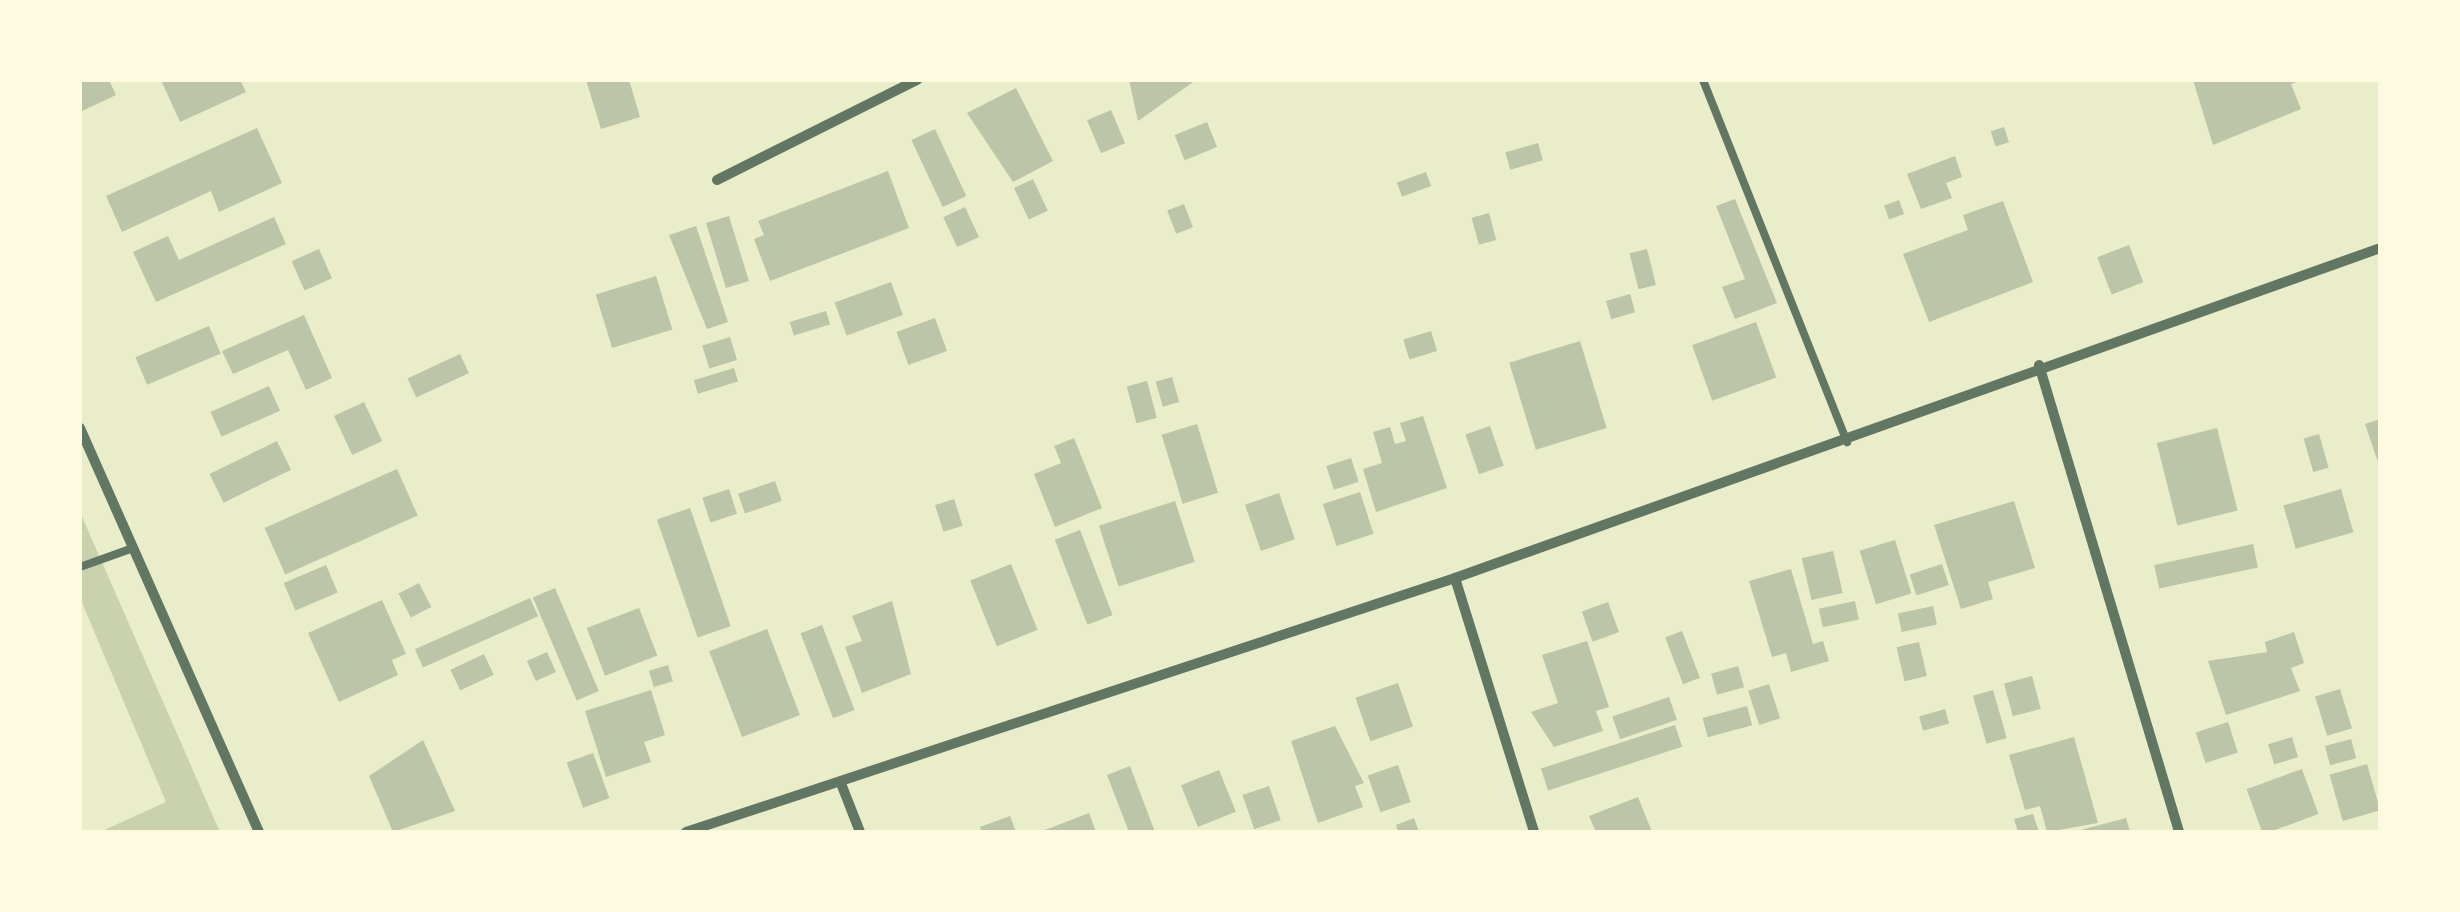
<!DOCTYPE html>
<html>
<head>
<meta charset="utf-8">
<style>
  body { margin:0 }
  #map { position:relative; width:2460px; height:912px; overflow:hidden; background:#e9edc9; font-family:Commissioner,sans-serif }
  div>[style] { position:absolute }
  [style*='--x'] { left:calc(var(--x)*1px); top:calc(var(--y)*1px); width:calc(var(--w)*1px); rotate:calc(var(--a)*1deg) }
  .green>* { inset:0; background:#cad2ad }
  .building>* { inset:0; background:#bcc5a7; transform-origin:0 0 }
  .service>* { height:8px; margin:-4px; padding:0 4px; transform-origin:4px; border-radius:4px; background:#617663 }
  .minor>* { height:10px; margin:-5px; padding:0 5px; transform-origin:5px; border-radius:5px; background:#617663 }
  span { translate:-50% -50%; white-space:nowrap; text-align:center; line-height:1.15; -webkit-text-stroke:10px #fefae0; paint-order:stroke }
  .frame { position:absolute; inset:0; border:82px solid #fefae0; pointer-events:none }
</style>
</head>
<body>
<div id="map">
  <div class="green">
    <i style="clip-path:polygon(80px 512px,220px 832px,100px 832px,166px 802px,80px 598px)"></i>
  </div>
  <div class="building">
    <i style="clip-path:polygon(80px 80px,109px 80px,116px 95px,80px 112px)"></i>
    <i style="clip-path:polygon(161px 80px,240px 80px,246px 92px,180px 122px)"></i>
    <i style="clip-path:polygon(586px 80px,629px 80px,640px 117px,601px 129px)"></i>
    <i style="clip-path:polygon(1129px 80px,1196px 80px,1138px 121px)"></i>
    <i style="clip-path:polygon(2193px 80px,2302px 80px,2291px 84px,2301px 109px,2213px 145px)"></i>
    <i style="clip-path:polygon(1016px 88px,1053px 161px,1013px 182px,967px 113px)"></i>
    <i style="left:1111px;top:110px;width:36px;height:26px;rotate:67deg"></i>
    <i style="left:1207px;top:122px;width:27px;height:35px;rotate:68deg"></i>
    <i style="left:2004px;top:127px;width:16px;height:14px;rotate:72deg"></i>
    <i style="clip-path:polygon(257px 128px,282px 183px,219px 212px,211px 191px,122px 232px,106px 196px)"></i>
    <i style="left:935px;top:129px;width:74px;height:26px;rotate:65deg"></i>
    <i style="left:1538px;top:143px;width:18px;height:34px;rotate:74deg"></i>
    <i style="clip-path:polygon(1955px 156px,1962px 177px,1946px 183px,1952px 198px,1921px 209px,1907px 174px)"></i>
    <i style="clip-path:polygon(888px 171px,909px 228px,770px 281px,754px 239px,764px 235px,758px 221px)"></i>
    <i style="left:1426px;top:172px;width:15px;height:31px;rotate:70deg"></i>
    <i style="left:1033px;top:179px;width:35px;height:21px;rotate:65deg"></i>
    <i style="clip-path:polygon(1735px 199px,1777px 303px,1735px 319px,1722px 287px,1745px 279px,1716px 206px)"></i>
    <i style="left:1899px;top:200px;width:15px;height:16px;rotate:70deg"></i>
    <i style="clip-path:polygon(2003px 201px,2033px 282px,1929px 322px,1903px 254px,1968px 230px,1963px 215px)"></i>
    <i style="left:1184px;top:204px;width:25px;height:18px;rotate:69deg"></i>
    <i style="left:965px;top:207px;width:33px;height:24px;rotate:65deg"></i>
    <i style="left:1489px;top:213px;width:28px;height:18px;rotate:75deg"></i>
    <i style="left:729px;top:216px;width:68px;height:24px;rotate:73deg"></i>
    <i style="clip-path:polygon(274px 217px,286px 244px,156px 302px,133px 252px,168px 236px,179px 260px)"></i>
    <i style="clip-path:polygon(696px 226px,728px 322px,707px 329px,669px 235px)"></i>
    <i style="left:2129px;top:245px;width:40px;height:34px;rotate:69deg"></i>
    <i style="left:319px;top:249px;width:32px;height:30px;rotate:66deg"></i>
    <i style="left:1647px;top:249px;width:37px;height:18px;rotate:76deg"></i>
    <i style="left:656px;top:276px;width:56px;height:63px;rotate:73deg"></i>
    <i style="left:891px;top:282px;width:35px;height:60px;rotate:70deg"></i>
    <i style="left:1630px;top:294px;width:19px;height:25px;rotate:74deg"></i>
    <i style="left:826px;top:311px;width:14px;height:38px;rotate:73deg"></i>
    <i style="clip-path:polygon(304px 315px,332px 378px,306px 390px,288px 350px,233px 374px,222px 351px)"></i>
    <i style="left:935px;top:318px;width:35px;height:41px;rotate:70deg"></i>
    <i style="left:1756px;top:322px;width:59px;height:68px;rotate:70deg"></i>
    <i style="left:209px;top:326px;width:30px;height:80px;rotate:67deg"></i>
    <i style="left:1431px;top:331px;width:21px;height:29px;rotate:73deg"></i>
    <i style="left:730px;top:337px;width:24px;height:29px;rotate:73deg"></i>
    <i style="left:1580px;top:341px;width:91px;height:74px;rotate:73deg"></i>
    <i style="left:460px;top:354px;width:21px;height:58px;rotate:65deg"></i>
    <i style="left:734px;top:368px;width:14px;height:42px;rotate:73deg"></i>
    <i style="left:1172px;top:377px;width:26px;height:17px;rotate:74deg"></i>
    <i style="left:1147px;top:381px;width:38px;height:21px;rotate:75deg"></i>
    <i style="left:269px;top:386px;width:27px;height:64px;rotate:66deg"></i>
    <i style="left:364px;top:402px;width:43px;height:33px;rotate:65deg"></i>
    <i style="clip-path:polygon(1423px 416px,1447px 488px,1376px 512px,1363px 469px,1382px 463px,1373px 432px,1390px 427px,1395px 444px,1406px 441px,1400px 423px)"></i>
    <i style="clip-path:polygon(2380px 419px,2380px 465px,2379px 465px,2365px 424px)"></i>
    <i style="left:1197px;top:424px;width:72px;height:37px;rotate:73deg"></i>
    <i style="left:1490px;top:426px;width:42px;height:26px;rotate:71deg"></i>
    <i style="left:2217px;top:428px;width:85px;height:62px;rotate:76deg"></i>
    <i style="left:2319px;top:434px;width:35px;height:16px;rotate:74deg"></i>
    <i style="clip-path:polygon(1074px 438px,1102px 508px,1055px 527px,1034px 474px,1061px 463px,1054px 446px)"></i>
    <i style="left:277px;top:441px;width:32px;height:75px;rotate:64deg"></i>
    <i style="left:1351px;top:458px;width:25px;height:26px;rotate:72deg"></i>
    <i style="left:397px;top:469px;width:51px;height:145px;rotate:66deg"></i>
    <i style="left:775px;top:481px;width:21px;height:39px;rotate:71deg"></i>
    <i style="left:729px;top:489px;width:26px;height:28px;rotate:72deg"></i>
    <i style="left:2341px;top:489px;width:45px;height:60px;rotate:74deg"></i>
    <i style="left:1360px;top:492px;width:44px;height:39px;rotate:72deg"></i>
    <i style="left:1279px;top:493px;width:49px;height:36px;rotate:71deg"></i>
    <i style="left:954px;top:499px;width:28px;height:20px;rotate:72deg"></i>
    <i style="left:1175px;top:501px;width:64px;height:80px;rotate:72deg"></i>
    <i style="clip-path:polygon(2014px 501px,2035px 568px,1988px 582px,1993px 599px,1961px 609px,1934px 525px)"></i>
    <i style="left:690px;top:508px;width:125px;height:35px;rotate:71deg"></i>
    <i style="left:1080px;top:530px;width:91px;height:27px;rotate:69deg"></i>
    <i style="left:1895px;top:540px;width:56px;height:37px;rotate:73deg"></i>
    <i style="left:2253px;top:544px;width:24px;height:101px;rotate:78deg"></i>
    <i style="left:1833px;top:551px;width:43px;height:32px;rotate:77deg"></i>
    <i style="left:1011px;top:564px;width:71px;height:44px;rotate:68deg"></i>
    <i style="left:1942px;top:564px;width:22px;height:34px;rotate:72deg"></i>
    <i style="left:326px;top:565px;width:30px;height:46px;rotate:67deg"></i>
    <i style="clip-path:polygon(1791px 569px,1813px 644px,1823px 641px,1829px 661px,1791px 672px,1786px 653px,1772px 657px,1749px 581px)"></i>
    <i style="left:419px;top:583px;width:27px;height:23px;rotate:63deg"></i>
    <i style="left:555px;top:588px;width:112px;height:24px;rotate:67deg"></i>
    <i style="left:530px;top:598px;width:20px;height:126px;rotate:66deg"></i>
    <i style="clip-path:polygon(382px 600px,406px 654px,392px 660px,398px 675px,339px 702px,308px 633px)"></i>
    <i style="clip-path:polygon(892px 601px,911px 674px,862px 693px,845px 647px,862px 641px,852px 616px)"></i>
    <i style="left:1855px;top:601px;width:19px;height:37px;rotate:78deg"></i>
    <i style="left:1608px;top:602px;width:32px;height:28px;rotate:70deg"></i>
    <i style="left:1933px;top:606px;width:19px;height:36px;rotate:78deg"></i>
    <i style="left:639px;top:608px;width:51px;height:56px;rotate:69deg"></i>
    <i style="left:822px;top:625px;width:91px;height:23px;rotate:69deg"></i>
    <i style="left:767px;top:629px;width:92px;height:62px;rotate:69deg"></i>
    <i style="left:1682px;top:631px;width:50px;height:18px;rotate:69deg"></i>
    <i style="clip-path:polygon(2294px 632px,2304px 663px,2291px 668px,2300px 691px,2226px 715px,2208px 661px,2267px 652px,2265px 642px)"></i>
    <i style="clip-path:polygon(1587px 641px,1609px 707px,1596px 711px,1603px 731px,1554px 747px,1531px 712px,1558px 703px,1542px 655px)"></i>
    <i style="left:1919px;top:642px;width:35px;height:23px;rotate:77deg"></i>
    <i style="left:547px;top:652px;width:22px;height:22px;rotate:66deg"></i>
    <i style="left:484px;top:654px;width:23px;height:37px;rotate:65deg"></i>
    <i style="left:668px;top:665px;width:17px;height:20px;rotate:73deg"></i>
    <i style="left:1738px;top:666px;width:22px;height:28px;rotate:74deg"></i>
    <i style="left:2032px;top:676px;width:34px;height:29px;rotate:75deg"></i>
    <i style="left:1398px;top:683px;width:46px;height:45px;rotate:71deg"></i>
    <i style="left:1769px;top:684px;width:36px;height:22px;rotate:72deg"></i>
    <i style="left:2340px;top:689px;width:41px;height:26px;rotate:73deg"></i>
    <i style="clip-path:polygon(651px 690px,665px 735px,644px 742px,651px 762px,606px 777px,585px 711px)"></i>
    <i style="left:1993px;top:690px;width:50px;height:21px;rotate:74deg"></i>
    <i style="left:1669px;top:697px;width:24px;height:60px;rotate:71deg"></i>
    <i style="left:1747px;top:706px;width:20px;height:46px;rotate:75deg"></i>
    <i style="left:1945px;top:709px;width:15px;height:27px;rotate:74deg"></i>
    <i style="left:2228px;top:722px;width:32px;height:34px;rotate:72deg"></i>
    <i style="left:1675px;top:725px;width:23px;height:141px;rotate:72deg"></i>
    <i style="clip-path:polygon(1335px 726px,1364px 783px,1355px 786px,1363px 807px,1318px 823px,1291px 741px)"></i>
    <i style="clip-path:polygon(2074px 737px,2098px 823px,2047px 832px,2040px 806px,2025px 810px,2009px 755px)"></i>
    <i style="left:2292px;top:737px;width:21px;height:25px;rotate:73deg"></i>
    <i style="left:2351px;top:739px;width:20px;height:27px;rotate:75deg"></i>
    <i style="clip-path:polygon(423px 740px,455px 811px,393px 832px,369px 776px)"></i>
    <i style="left:593px;top:753px;width:48px;height:28px;rotate:70deg"></i>
    <i style="left:2367px;top:764px;width:48px;height:39px;rotate:74deg"></i>
    <i style="left:1398px;top:765px;width:39px;height:32px;rotate:71deg"></i>
    <i style="clip-path:polygon(1130px 766px,1155px 832px,1129px 832px,1107px 775px)"></i>
    <i style="left:2302px;top:769px;width:48px;height:59px;rotate:70deg"></i>
    <i style="left:1219px;top:770px;width:45px;height:41px;rotate:68deg"></i>
    <i style="left:1269px;top:786px;width:36px;height:28px;rotate:71deg"></i>
    <i style="clip-path:polygon(1638px 797px,1652px 832px,1596px 832px,1589px 816px)"></i>
    <i style="clip-path:polygon(1089px 813px,1096px 832px,1040px 832px)"></i>
    <i style="clip-path:polygon(2033px 814px,2039px 832px,2018px 832px,2014px 819px)"></i>
    <i style="clip-path:polygon(1010px 816px,1016px 832px,982px 832px,980px 827px)"></i>
    <i style="clip-path:polygon(1414px 818px,1419px 832px,1398px 832px,1396px 825px)"></i>
    <i style="clip-path:polygon(2126px 818px,2130px 832px,2077px 832px,2077px 831px)"></i>
  </div>
  <div class="service">
    <i style="--x:1703;--y:80;--w:390;--a:68.3"></i>
    <i style="--x:80;--y:567;--w:56;--a:-19.7"></i>
  </div>
  <div class="minor">
    <i style="--x:717;--y:180;--w:224;--a:-26.6"></i>
    <i style="--x:2039;--y:365;--w:488;--a:73.3"></i>
    <i style="--x:80;--y:428;--w:442;--a:66.1"></i>
    <i style="--x:1455;--y:578;--w:266;--a:72.7"></i>
    <i style="--x:842;--y:786;--w:49;--a:68.6"></i>
    <i style="--x:686;--y:832;--w:810;--a:-18.28"></i>
    <i style="--x:1455;--y:578;--w:982;--a:-19.63"></i>
  </div>
  <div class="frame"></div>
</div>
</body>
</html>
